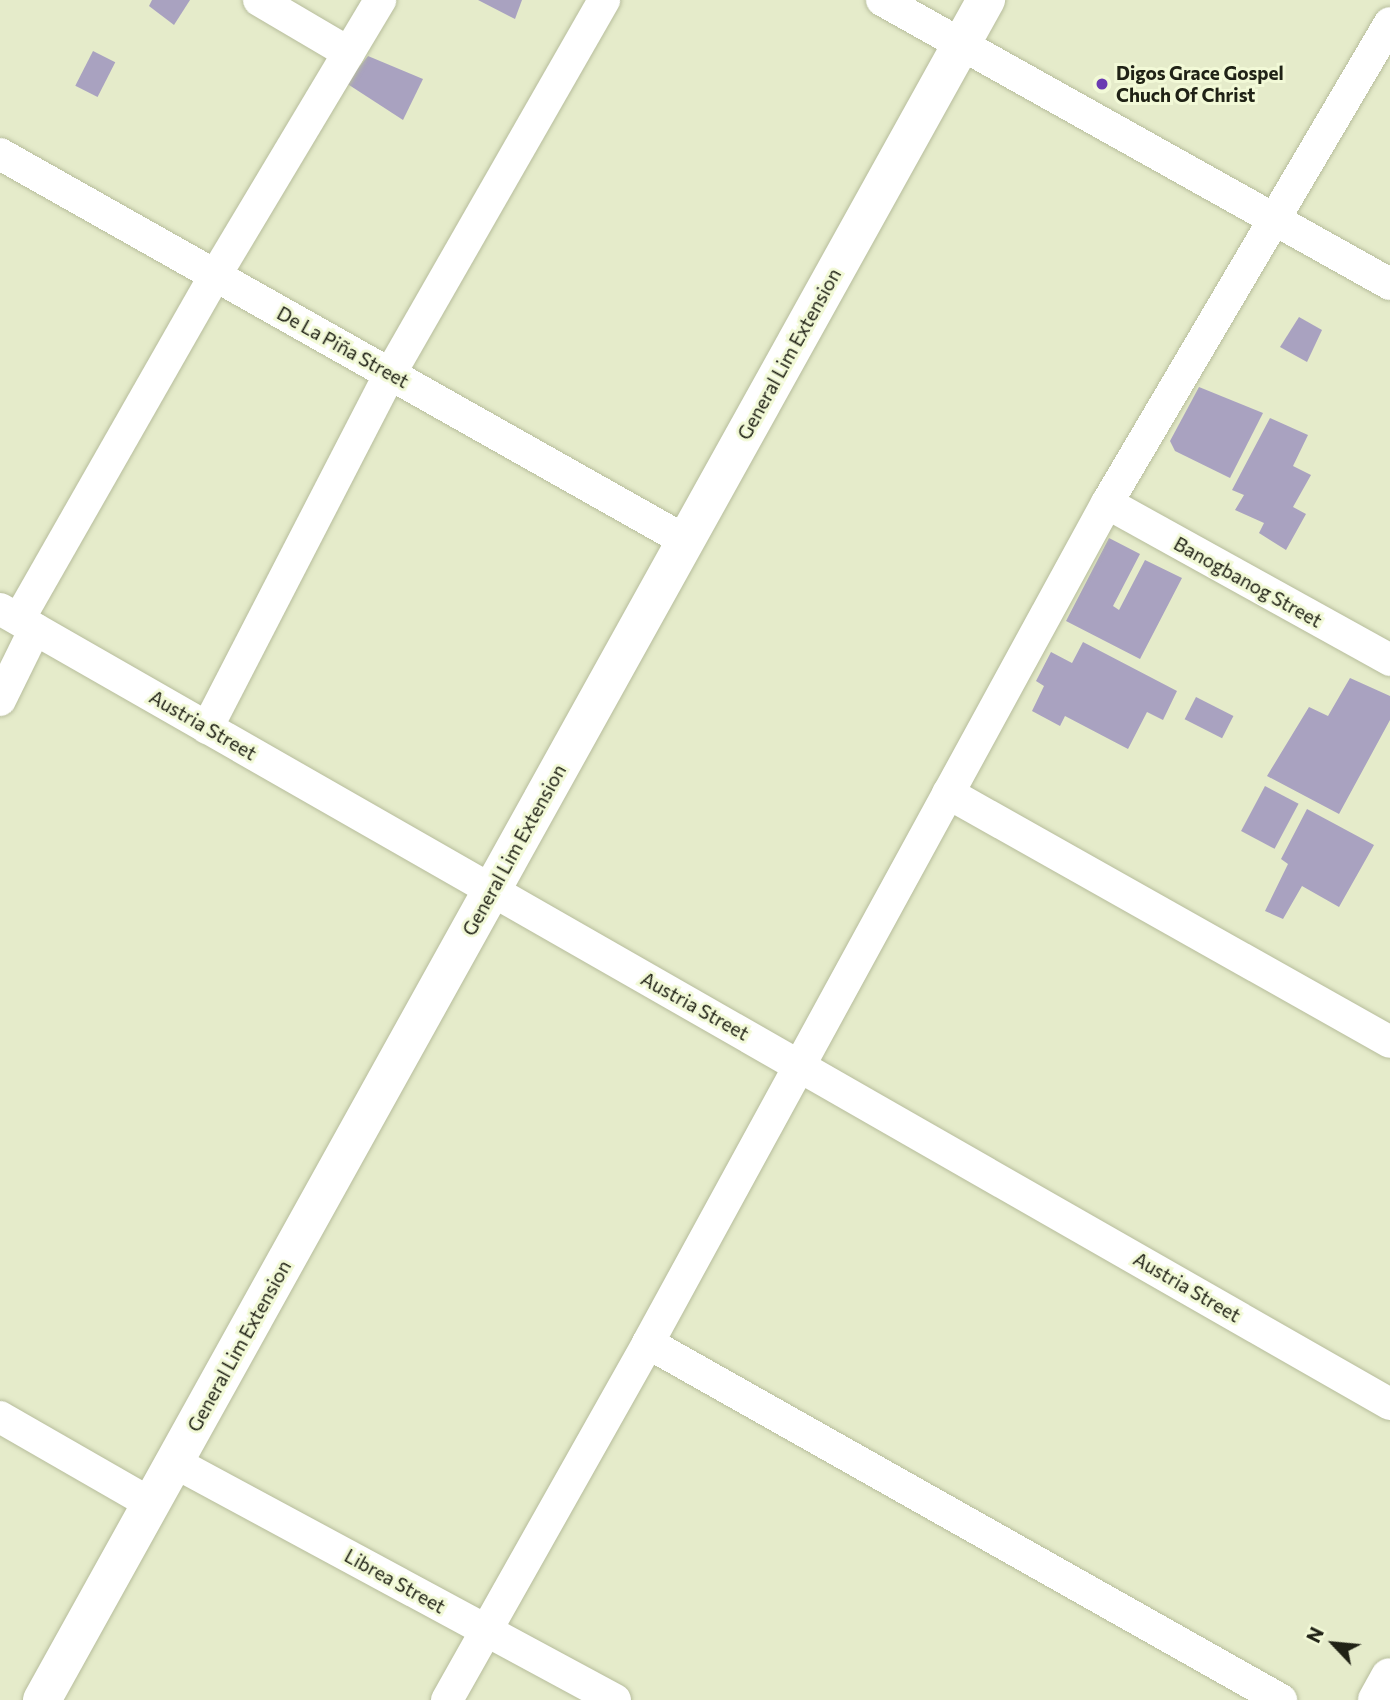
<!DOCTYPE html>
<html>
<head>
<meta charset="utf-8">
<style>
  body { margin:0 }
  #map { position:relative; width:1390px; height:1700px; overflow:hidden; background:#e5ebca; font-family:Commissioner,sans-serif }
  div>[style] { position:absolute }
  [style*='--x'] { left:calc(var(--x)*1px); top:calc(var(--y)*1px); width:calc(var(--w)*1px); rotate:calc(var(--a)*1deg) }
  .building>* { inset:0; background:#a9a2c0; transform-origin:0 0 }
  .roads { filter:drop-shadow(0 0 2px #b7bd9c) drop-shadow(0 0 2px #b7bd9c) }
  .minor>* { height:32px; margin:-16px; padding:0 16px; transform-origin:16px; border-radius:16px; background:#fff }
  .tertiary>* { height:38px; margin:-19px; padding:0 19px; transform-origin:19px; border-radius:19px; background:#fff }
  .dots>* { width:19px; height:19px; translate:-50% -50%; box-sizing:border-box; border:4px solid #f2f9d7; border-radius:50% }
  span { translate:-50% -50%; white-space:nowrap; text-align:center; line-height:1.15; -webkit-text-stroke:6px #f2f9d7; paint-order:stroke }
  .poi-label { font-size:19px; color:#202216; font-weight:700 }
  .left { translate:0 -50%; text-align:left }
  .street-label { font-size:19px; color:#202216 }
  .north { position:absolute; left:1299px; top:1609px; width:70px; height:70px; -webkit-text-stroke:5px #f2f9d7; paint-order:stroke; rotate:296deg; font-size:19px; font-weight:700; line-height:28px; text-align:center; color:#202216 }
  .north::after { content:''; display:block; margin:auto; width:24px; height:32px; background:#202216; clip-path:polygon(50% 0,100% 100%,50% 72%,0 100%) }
</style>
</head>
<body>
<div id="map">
  <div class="building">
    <i style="clip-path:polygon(152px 0,190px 0,174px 25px,149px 6px)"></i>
    <i style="clip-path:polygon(478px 0,522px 0,515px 19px)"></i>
    <i style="left:93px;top:51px;width:25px;height:39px;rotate:27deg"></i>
    <i style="clip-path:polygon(368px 56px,423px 79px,403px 120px,346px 83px)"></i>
    <i style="clip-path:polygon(1299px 317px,1322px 330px,1307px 362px,1280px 347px)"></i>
    <i style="clip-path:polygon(1199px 387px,1263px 413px,1230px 478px,1175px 451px,1170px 441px)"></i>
    <i style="clip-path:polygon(1270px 418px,1308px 435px,1293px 466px,1311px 475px,1293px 507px,1306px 514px,1286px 550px,1259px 533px,1264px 523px,1235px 510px,1244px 495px,1232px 490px)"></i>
    <i style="clip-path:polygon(1109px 538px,1140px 554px,1113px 606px,1119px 610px,1145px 560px,1182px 578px,1140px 659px,1066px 621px)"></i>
    <i style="clip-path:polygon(1083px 642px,1177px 691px,1163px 720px,1147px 712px,1128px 749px,1065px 716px,1060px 726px,1032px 711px,1044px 686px,1036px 681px,1051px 652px,1072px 663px)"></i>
    <i style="clip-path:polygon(1350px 678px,1390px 696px,1390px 720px,1339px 814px,1267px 776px,1309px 707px,1328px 716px)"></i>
    <i style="left:1196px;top:697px;width:42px;height:25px;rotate:27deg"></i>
    <i style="left:1265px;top:786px;width:38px;height:51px;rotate:28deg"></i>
    <i style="clip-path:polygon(1307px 809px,1374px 845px,1339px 907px,1302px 886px,1283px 919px,1265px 911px,1288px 864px,1281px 859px)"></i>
  </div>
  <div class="roads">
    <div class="minor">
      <i style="--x:259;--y:0;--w:104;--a:30.5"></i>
      <i style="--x:882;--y:0;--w:582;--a:29.21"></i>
      <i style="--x:0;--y:154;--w:788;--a:29.43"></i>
      <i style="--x:1107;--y:503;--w:324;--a:29"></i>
      <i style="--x:0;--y:609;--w:1601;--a:29.77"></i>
      <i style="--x:19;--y:619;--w:395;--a:-60.3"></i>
      <i style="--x:215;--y:276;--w:322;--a:-59.1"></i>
      <i style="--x:0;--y:700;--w:79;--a:-63.8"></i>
      <i style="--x:207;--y:728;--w:399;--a:-62.7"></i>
      <i style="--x:390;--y:374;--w:431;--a:-60.2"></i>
      <i style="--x:948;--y:793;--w:507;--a:29.39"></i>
      <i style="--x:648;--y:1343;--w:727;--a:29.42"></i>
      <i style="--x:0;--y:1417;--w:174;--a:29.9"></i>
      <i style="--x:174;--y:1462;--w:501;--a:28.35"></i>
      <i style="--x:447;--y:1700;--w:410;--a:-60.6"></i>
      <i style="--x:648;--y:1343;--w:957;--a:-61.35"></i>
      <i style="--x:1107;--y:503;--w:557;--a:-59.48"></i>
    </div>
    <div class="tertiary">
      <i style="--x:42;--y:1700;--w:1945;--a:-60.96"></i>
      <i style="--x:1377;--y:1700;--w:26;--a:-61"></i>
    </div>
  </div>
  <div class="dots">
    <i style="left:1102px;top:84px;background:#6a3bb2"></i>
  </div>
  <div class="poi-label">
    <span class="left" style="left:1116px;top:84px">Digos Grace Gospel<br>Chuch Of Christ</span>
  </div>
  <div class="street-label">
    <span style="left:343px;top:347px;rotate:29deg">De La Piña Street</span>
    <span style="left:789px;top:354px;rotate:-61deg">General Lim Extension</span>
    <span style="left:1248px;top:582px;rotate:29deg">Banogbanog Street</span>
    <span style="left:203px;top:725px;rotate:30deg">Austria Street</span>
    <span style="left:514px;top:850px;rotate:-61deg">General Lim Extension</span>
    <span style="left:695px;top:1006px;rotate:29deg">Austria Street</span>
    <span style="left:1187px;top:1287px;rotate:30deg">Austria Street</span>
    <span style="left:239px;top:1346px;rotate:-61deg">General Lim Extension</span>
    <span style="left:395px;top:1581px;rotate:29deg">Librea Street</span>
  </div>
  <div class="north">N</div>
</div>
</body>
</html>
